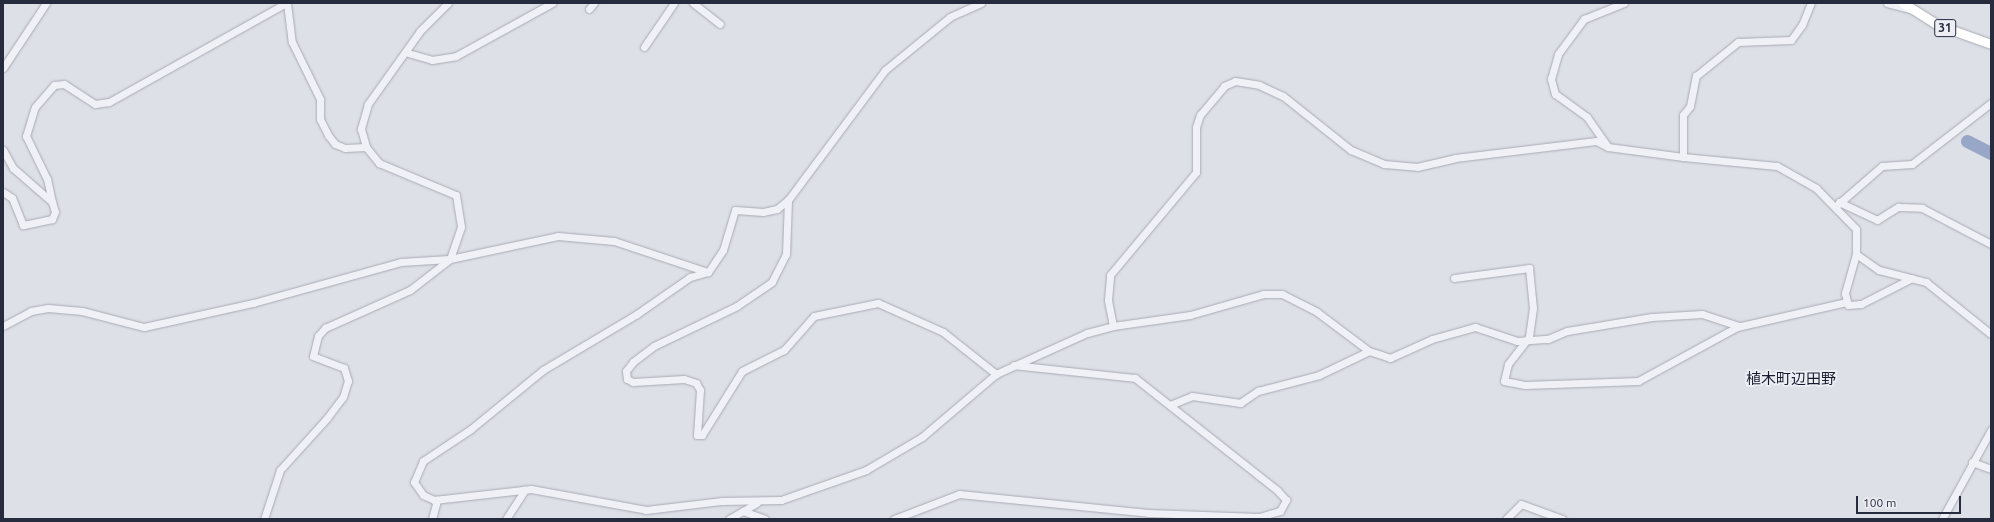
<!DOCTYPE html>
<html>
<head>
<meta charset="utf-8">
<style>
  body { margin:0 }
  #map { position:relative; width:1994px; height:522px; overflow:hidden; background:#dee0e7; font-family:Ubuntu,"Noto Sans JP",sans-serif }
  div>[style] { position:absolute }
  [style*='--x'] { left:calc(var(--x)*1px); top:calc(var(--y)*1px); width:calc(var(--w)*1px); rotate:calc(var(--a)*1deg) }
  .river>* { height:13px; margin:-6.5px; padding:0 6.5px; transform-origin:6.5px; border-radius:6.5px; background:#98a6c8 }
  .roads { filter:drop-shadow(0 0 1px #a7aab4) drop-shadow(0 0 1px #a7aab4) }
  .minor>* { height:7px; margin:-3.5px; padding:0 3.5px; transform-origin:3.5px; border-radius:3.5px; background:#f0f1f6 }
  .major>* { height:9px; margin:-4.5px; padding:0 4.5px; transform-origin:4.5px; border-radius:4.5px; background:#fff }
  span { translate:-50% -50%; white-space:nowrap; text-align:center; line-height:1.15; -webkit-text-stroke:3.5px #edeff5; paint-order:stroke }
  .shield-label span { padding:1px 3px; background:#edeff5; border:1px solid; border-radius:3px; -webkit-text-stroke-width:0 }
  .shield-label { font-size:12px; color:#272b3e; font-weight:700 }
  .quarter-label { font-size:15px; color:#191c2f }
  .frame { position:absolute; inset:0; border:4px solid #272b3e; pointer-events:none }
  .scale { position:absolute; left:1856px; top:496px; width:105px; height:18px; box-sizing:border-box; border:2px solid #272b3e; border-top:0; padding-left:5px; font-size:12px; line-height:14px; white-space:nowrap; color:#272b3e; -webkit-text-stroke:3px #edeff5; paint-order:stroke }
</style>
</head>
<body>
<div id="map">
  <div class="river">
    <i style="--x:1967;--y:141;--w:27;--a:27"></i>
  </div>
  <div class="roads">
    <div class="minor">
      <i style="--x:287;--y:3;--w:39;--a:83"></i>
      <i style="--x:292;--y:42;--w:64;--a:63.8"></i>
      <i style="--x:320;--y:99;--w:20;--a:90"></i>
      <i style="--x:320;--y:119;--w:18;--a:63"></i>
      <i style="--x:328;--y:135;--w:11;--a:52"></i>
      <i style="--x:335;--y:144;--w:11;--a:22"></i>
      <i style="--x:345;--y:148;--w:21;--a:-3"></i>
      <i style="--x:448;--y:3;--w:40;--a:135"></i>
      <i style="--x:420;--y:31;--w:90;--a:125.5"></i>
      <i style="--x:368;--y:104;--w:26;--a:106"></i>
      <i style="--x:361;--y:129;--w:19;--a:74"></i>
      <i style="--x:366;--y:147;--w:21;--a:51"></i>
      <i style="--x:379;--y:163;--w:83;--a:22.6"></i>
      <i style="--x:456;--y:195;--w:32;--a:81"></i>
      <i style="--x:461;--y:227;--w:34;--a:109"></i>
      <i style="--x:693;--y:3;--w:34;--a:38"></i>
      <i style="--x:981;--y:3;--w:34;--a:156"></i>
      <i style="--x:950;--y:17;--w:84;--a:140.8"></i>
      <i style="--x:885;--y:70;--w:162;--a:126.7"></i>
      <i style="--x:788;--y:200;--w:14;--a:141"></i>
      <i style="--x:777;--y:209;--w:14;--a:168"></i>
      <i style="--x:763;--y:212;--w:28;--a:-176"></i>
      <i style="--x:735;--y:210;--w:42;--a:106.7"></i>
      <i style="--x:723;--y:250;--w:27;--a:124"></i>
      <i style="--x:708;--y:272;--w:19;--a:164"></i>
      <i style="--x:690;--y:277;--w:65;--a:145.1"></i>
      <i style="--x:637;--y:314;--w:109;--a:149.2"></i>
      <i style="--x:543;--y:370;--w:93;--a:140.7"></i>
      <i style="--x:471;--y:429;--w:58;--a:146.3"></i>
      <i style="--x:423;--y:461;--w:23;--a:113"></i>
      <i style="--x:414;--y:482;--w:16;--a:55"></i>
      <i style="--x:423;--y:495;--w:12;--a:24"></i>
      <i style="--x:434;--y:500;--w:98;--a:-6.5"></i>
      <i style="--x:531;--y:489;--w:117;--a:10.3"></i>
      <i style="--x:646;--y:510;--w:77;--a:-6.8"></i>
      <i style="--x:722;--y:501;--w:59;--a:-1"></i>
      <i style="--x:781;--y:500;--w:90;--a:-19.4"></i>
      <i style="--x:866;--y:470;--w:65;--a:-30.5"></i>
      <i style="--x:922;--y:437;--w:97;--a:-40.4"></i>
      <i style="--x:996;--y:374;--w:100;--a:-24.3"></i>
      <i style="--x:1087;--y:333;--w:27;--a:-15"></i>
      <i style="--x:1113;--y:326;--w:78;--a:-8.1"></i>
      <i style="--x:1190;--y:315;--w:76;--a:-16"></i>
      <i style="--x:1263;--y:294;--w:19;--a:0"></i>
      <i style="--x:1282;--y:294;--w:39;--a:27"></i>
      <i style="--x:1317;--y:312;--w:65;--a:36.9"></i>
      <i style="--x:1369;--y:351;--w:22;--a:18"></i>
      <i style="--x:1390;--y:358;--w:46;--a:-24.3"></i>
      <i style="--x:1432;--y:339;--w:45;--a:-15.6"></i>
      <i style="--x:1475;--y:327;--w:44;--a:18.4"></i>
      <i style="--x:1517;--y:341;--w:31;--a:-4"></i>
      <i style="--x:1548;--y:339;--w:21;--a:-23"></i>
      <i style="--x:1567;--y:331;--w:86;--a:-9.4"></i>
      <i style="--x:1652;--y:317;--w:50;--a:-3.4"></i>
      <i style="--x:1702;--y:314;--w:39;--a:18"></i>
      <i style="--x:1887;--y:3;--w:24;--a:15"></i>
      <i style="--x:589;--y:9;--w:8;--a:-50"></i>
      <i style="--x:644;--y:47;--w:53;--a:-55.7"></i>
      <i style="--x:408;--y:53;--w:25;--a:16"></i>
      <i style="--x:432;--y:60;--w:24;--a:-9"></i>
      <i style="--x:456;--y:56;--w:110;--a:-28.9"></i>
      <i style="--x:3;--y:68;--w:78;--a:-56.5"></i>
      <i style="--x:1608;--y:147;--w:37;--a:-125"></i>
      <i style="--x:1587;--y:117;--w:39;--a:-144"></i>
      <i style="--x:1555;--y:94;--w:16;--a:-105"></i>
      <i style="--x:1551;--y:79;--w:26;--a:-74"></i>
      <i style="--x:1558;--y:54;--w:44;--a:-53.4"></i>
      <i style="--x:1584;--y:19;--w:43;--a:-21.8"></i>
      <i style="--x:3;--y:150;--w:21;--a:61"></i>
      <i style="--x:13;--y:168;--w:52;--a:41.1"></i>
      <i style="--x:52;--y:202;--w:10;--a:73"></i>
      <i style="--x:55;--y:212;--w:8;--a:113"></i>
      <i style="--x:52;--y:219;--w:30;--a:168"></i>
      <i style="--x:23;--y:225;--w:29;--a:-112"></i>
      <i style="--x:12;--y:198;--w:11;--a:-146"></i>
      <i style="--x:1683;--y:157;--w:42;--a:-90"></i>
      <i style="--x:1683;--y:115;--w:11;--a:-52"></i>
      <i style="--x:1690;--y:106;--w:31;--a:-79"></i>
      <i style="--x:1696;--y:76;--w:54;--a:-39"></i>
      <i style="--x:1738;--y:42;--w:53;--a:-2.2"></i>
      <i style="--x:1791;--y:40;--w:19;--a:-54"></i>
      <i style="--x:1802;--y:25;--w:24;--a:-68"></i>
      <i style="--x:788;--y:200;--w:54;--a:92.1"></i>
      <i style="--x:786;--y:254;--w:31;--a:117"></i>
      <i style="--x:772;--y:282;--w:42;--a:145.6"></i>
      <i style="--x:737;--y:306;--w:92;--a:154.3"></i>
      <i style="--x:654;--y:346;--w:26;--a:143"></i>
      <i style="--x:633;--y:362;--w:11;--a:128"></i>
      <i style="--x:626;--y:371;--w:8;--a:83"></i>
      <i style="--x:627;--y:379;--w:7;--a:27"></i>
      <i style="--x:633;--y:382;--w:51;--a:-3.4"></i>
      <i style="--x:684;--y:379;--w:13;--a:18"></i>
      <i style="--x:696;--y:383;--w:8;--a:60"></i>
      <i style="--x:700;--y:390;--w:45;--a:93.8"></i>
      <i style="--x:697;--y:435;--w:5;--a:0"></i>
      <i style="--x:702;--y:435;--w:75;--a:-58"></i>
      <i style="--x:742;--y:371;--w:47;--a:-26.6"></i>
      <i style="--x:784;--y:350;--w:45;--a:-48.6"></i>
      <i style="--x:814;--y:316;--w:65;--a:-11.5"></i>
      <i style="--x:878;--y:303;--w:71;--a:24"></i>
      <i style="--x:943;--y:332;--w:68;--a:38.4"></i>
      <i style="--x:52;--y:202;--w:24;--a:-102"></i>
      <i style="--x:47;--y:179;--w:48;--a:-116"></i>
      <i style="--x:26;--y:136;--w:30;--a:-73"></i>
      <i style="--x:35;--y:107;--w:29;--a:-49"></i>
      <i style="--x:54;--y:85;--w:10;--a:-6"></i>
      <i style="--x:64;--y:84;--w:37;--a:33"></i>
      <i style="--x:95;--y:104;--w:14;--a:-8"></i>
      <i style="--x:109;--y:102;--w:203;--a:-29.2"></i>
      <i style="--x:1839;--y:202;--w:42;--a:25.3"></i>
      <i style="--x:1877;--y:220;--w:25;--a:-32"></i>
      <i style="--x:1898;--y:207;--w:24;--a:2"></i>
      <i style="--x:1922;--y:208;--w:78;--a:27.6"></i>
      <i style="--x:1836;--y:206;--w:61;--a:-41"></i>
      <i style="--x:1882;--y:166;--w:30;--a:-4"></i>
      <i style="--x:1912;--y:164;--w:100;--a:-37.7"></i>
      <i style="--x:1856;--y:254;--w:28;--a:35"></i>
      <i style="--x:1879;--y:270;--w:49;--a:14.3"></i>
      <i style="--x:1926;--y:282;--w:83;--a:38.7"></i>
      <i style="--x:1454;--y:278;--w:76;--a:-7.6"></i>
      <i style="--x:1529;--y:268;--w:40;--a:84.3"></i>
      <i style="--x:1533;--y:308;--w:29;--a:98"></i>
      <i style="--x:1529;--y:337;--w:34;--a:128"></i>
      <i style="--x:1508;--y:364;--w:17;--a:103"></i>
      <i style="--x:1504;--y:381;--w:21;--a:11"></i>
      <i style="--x:1525;--y:385;--w:113;--a:-2"></i>
      <i style="--x:1638;--y:381;--w:113;--a:-28.6"></i>
      <i style="--x:1737;--y:327;--w:112;--a:-12.9"></i>
      <i style="--x:3;--y:326;--w:32;--a:-28"></i>
      <i style="--x:31;--y:311;--w:17;--a:-10"></i>
      <i style="--x:48;--y:308;--w:34;--a:5"></i>
      <i style="--x:82;--y:311;--w:64;--a:14.5"></i>
      <i style="--x:144;--y:327;--w:112;--a:-12.4"></i>
      <i style="--x:253;--y:303;--w:154;--a:-15.5"></i>
      <i style="--x:401;--y:262;--w:48;--a:-3.6"></i>
      <i style="--x:1113;--y:326;--w:26;--a:-101"></i>
      <i style="--x:1108;--y:300;--w:25;--a:-85"></i>
      <i style="--x:1110;--y:275;--w:134;--a:-50.1"></i>
      <i style="--x:1196;--y:172;--w:45;--a:-90"></i>
      <i style="--x:1196;--y:127;--w:13;--a:-72"></i>
      <i style="--x:1200;--y:115;--w:38;--a:-50"></i>
      <i style="--x:1224;--y:86;--w:12;--a:-24"></i>
      <i style="--x:1235;--y:81;--w:24;--a:9"></i>
      <i style="--x:1259;--y:85;--w:26;--a:25"></i>
      <i style="--x:1283;--y:96;--w:87;--a:38.5"></i>
      <i style="--x:1351;--y:150;--w:36;--a:23"></i>
      <i style="--x:1384;--y:164;--w:33;--a:5"></i>
      <i style="--x:1417;--y:167;--w:39;--a:-13"></i>
      <i style="--x:1455;--y:158;--w:142;--a:-6.9"></i>
      <i style="--x:1596;--y:141;--w:13;--a:27"></i>
      <i style="--x:1608;--y:147;--w:76;--a:7.6"></i>
      <i style="--x:1683;--y:157;--w:94;--a:5.5"></i>
      <i style="--x:1777;--y:166;--w:45;--a:29.4"></i>
      <i style="--x:1816;--y:188;--w:57;--a:45.7"></i>
      <i style="--x:1856;--y:229;--w:25;--a:90"></i>
      <i style="--x:1856;--y:254;--w:41;--a:105.8"></i>
      <i style="--x:1845;--y:293;--w:12;--a:76"></i>
      <i style="--x:1848;--y:305;--w:13;--a:-4"></i>
      <i style="--x:1861;--y:304;--w:57;--a:-27"></i>
      <i style="--x:1170;--y:405;--w:24;--a:-22"></i>
      <i style="--x:1192;--y:396;--w:49;--a:8.3"></i>
      <i style="--x:1240;--y:403;--w:22;--a:-34"></i>
      <i style="--x:1258;--y:391;--w:63;--a:-14.7"></i>
      <i style="--x:1319;--y:375;--w:55;--a:-25.6"></i>
      <i style="--x:1972;--y:462;--w:20;--a:20"></i>
      <i style="--x:743;--y:511;--w:23;--a:20"></i>
      <i style="--x:264;--y:519;--w:52;--a:-71.9"></i>
      <i style="--x:280;--y:470;--w:70;--a:-47.9"></i>
      <i style="--x:327;--y:418;--w:26;--a:-53"></i>
      <i style="--x:343;--y:397;--w:17;--a:-73"></i>
      <i style="--x:348;--y:381;--w:14;--a:-107"></i>
      <i style="--x:344;--y:368;--w:33;--a:-159"></i>
      <i style="--x:313;--y:356;--w:21;--a:-76"></i>
      <i style="--x:318;--y:336;--w:11;--a:-49"></i>
      <i style="--x:325;--y:328;--w:93;--a:-24.1"></i>
      <i style="--x:410;--y:290;--w:51;--a:-37.8"></i>
      <i style="--x:450;--y:259;--w:110;--a:-12"></i>
      <i style="--x:558;--y:236;--w:56;--a:5.1"></i>
      <i style="--x:614;--y:241;--w:98;--a:18.4"></i>
      <i style="--x:432;--y:519;--w:20;--a:-75"></i>
      <i style="--x:506;--y:519;--w:35;--a:-57"></i>
      <i style="--x:729;--y:519;--w:32;--a:-30"></i>
      <i style="--x:894;--y:519;--w:70;--a:-21"></i>
      <i style="--x:959;--y:494;--w:190;--a:5.7"></i>
      <i style="--x:1148;--y:513;--w:111;--a:2.1"></i>
      <i style="--x:1259;--y:517;--w:22;--a:-16"></i>
      <i style="--x:1280;--y:511;--w:13;--a:-61"></i>
      <i style="--x:1286;--y:500;--w:13;--a:-132"></i>
      <i style="--x:1277;--y:490;--w:181;--a:-141.7"></i>
      <i style="--x:1135;--y:378;--w:122;--a:-173.9"></i>
      <i style="--x:1506;--y:519;--w:21;--a:-45"></i>
      <i style="--x:1521;--y:504;--w:44;--a:20.1"></i>
      <i style="--x:1942;--y:519;--w:102;--a:-61.2"></i>
    </div>
    <div class="major">
      <i style="--x:1903;--y:3;--w:41;--a:32.2"></i>
      <i style="--x:1938;--y:25;--w:56;--a:19.7"></i>
    </div>
  </div>
  <div class="shield-label">
    <span style="left:1945px;top:28px">31</span>
  </div>
  <div class="quarter-label">
    <span style="left:1791px;top:379px">植木町辺田野</span>
  </div>
  <div class="frame"></div>
  <div class="scale">100 m</div>
</div>
</body>
</html>
